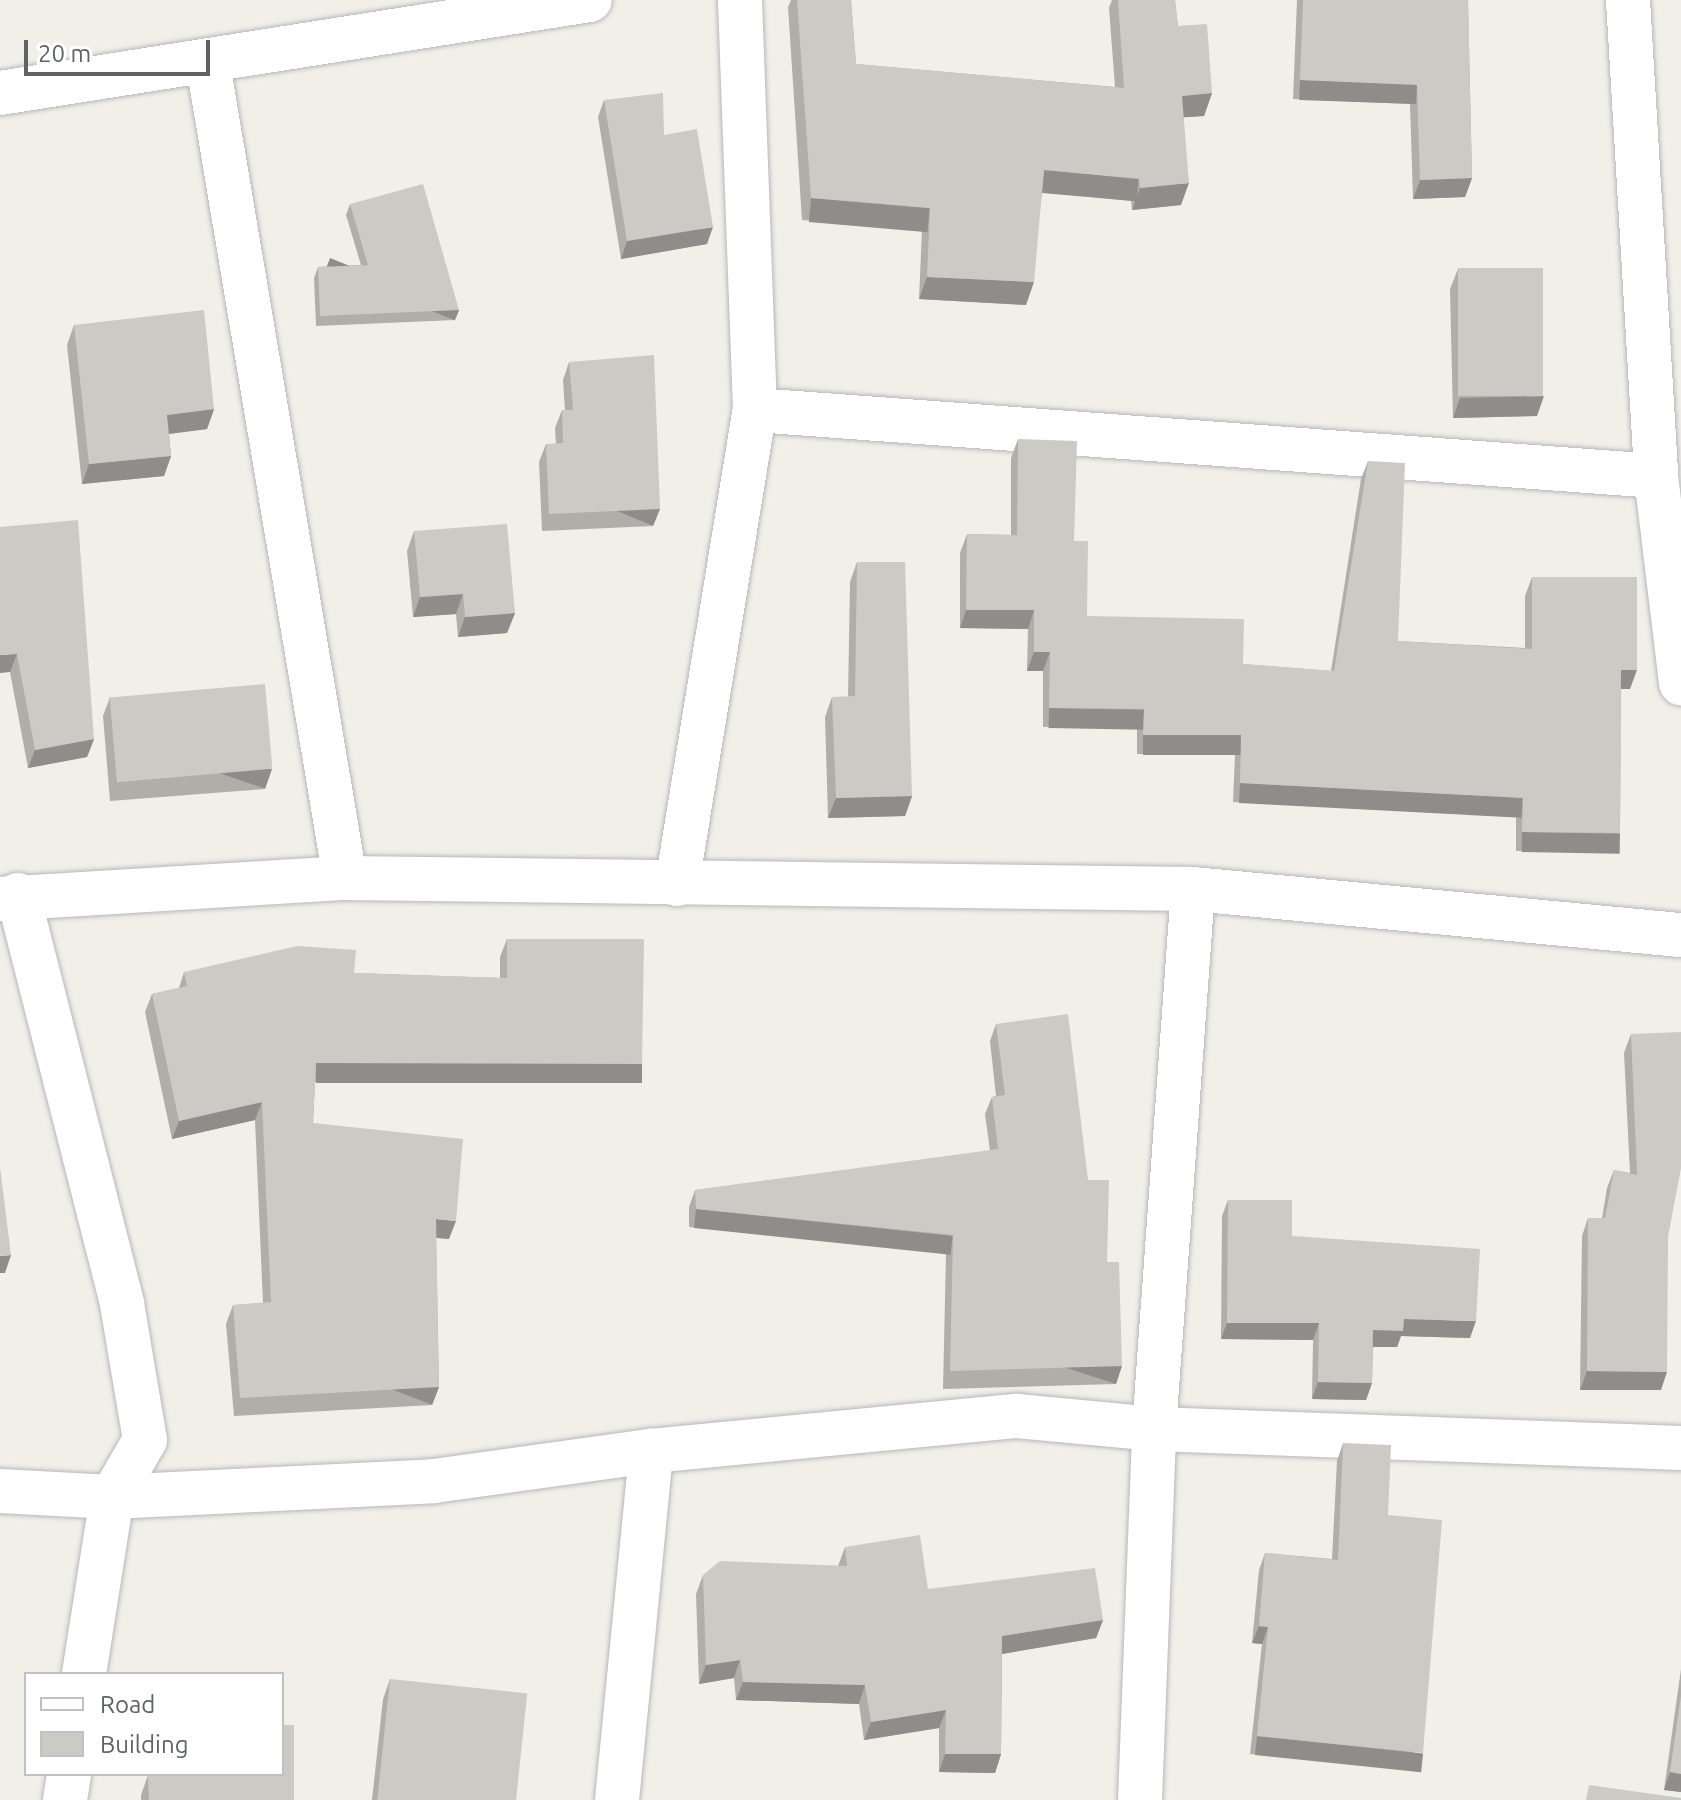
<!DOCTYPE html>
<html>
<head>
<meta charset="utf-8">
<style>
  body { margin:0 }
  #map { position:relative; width:1681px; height:1800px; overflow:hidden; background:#f1efe8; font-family:Ubuntu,sans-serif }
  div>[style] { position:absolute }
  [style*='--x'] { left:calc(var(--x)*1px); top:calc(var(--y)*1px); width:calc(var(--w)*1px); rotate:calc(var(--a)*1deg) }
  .roads { filter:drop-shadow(0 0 2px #b5b8bc) drop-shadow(0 0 2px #b5b8bc) }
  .minor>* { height:44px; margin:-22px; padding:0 22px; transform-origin:22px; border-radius:22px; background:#fff }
  .wall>* { inset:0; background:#afaea9 }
  .shaded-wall>* { inset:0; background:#8f8d8a; transform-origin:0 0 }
  .building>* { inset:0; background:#cccac5; transform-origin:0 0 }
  span { translate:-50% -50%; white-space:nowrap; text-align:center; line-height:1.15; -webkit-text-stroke:7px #fff; paint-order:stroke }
  .legend { position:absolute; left:24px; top:1672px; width:260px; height:104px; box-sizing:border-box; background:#fff; border:2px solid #bfc1c3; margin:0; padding:10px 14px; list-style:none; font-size:24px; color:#5f6368 }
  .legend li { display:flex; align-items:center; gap:16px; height:40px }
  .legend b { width:40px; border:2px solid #bfc1c3 }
  .scale { position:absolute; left:24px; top:40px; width:186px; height:36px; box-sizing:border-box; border:4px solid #5f6368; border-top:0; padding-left:10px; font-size:24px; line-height:28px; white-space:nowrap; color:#5f6368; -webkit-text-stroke:6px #fff; paint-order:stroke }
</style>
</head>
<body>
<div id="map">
  <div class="roads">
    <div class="minor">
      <i style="--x:1628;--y:0;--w:477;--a:86.6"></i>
      <i style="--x:1656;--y:476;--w:209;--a:83.1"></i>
      <i style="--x:208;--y:64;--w:825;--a:80.45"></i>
      <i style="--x:0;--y:93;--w:597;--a:-8.96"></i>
      <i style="--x:755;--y:410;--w:903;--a:4.19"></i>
      <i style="--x:677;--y:884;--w:480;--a:-80.7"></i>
      <i style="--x:755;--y:410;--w:410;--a:-92.1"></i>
      <i style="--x:18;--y:895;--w:422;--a:75.7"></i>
      <i style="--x:122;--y:1304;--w:138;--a:80.4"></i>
      <i style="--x:145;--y:1440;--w:66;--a:120.1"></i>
      <i style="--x:112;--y:1497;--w:179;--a:99"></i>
      <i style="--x:0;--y:899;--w:346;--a:-3.5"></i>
      <i style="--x:345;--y:878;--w:848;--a:0.74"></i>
      <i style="--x:1193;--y:889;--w:490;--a:5.4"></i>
      <i style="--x:0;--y:1491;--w:112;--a:3.1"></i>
      <i style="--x:112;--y:1497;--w:322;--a:-2.8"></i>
      <i style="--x:434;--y:1481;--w:219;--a:-7.9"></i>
      <i style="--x:651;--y:1451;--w:368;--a:-5.5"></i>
      <i style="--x:1017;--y:1416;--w:138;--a:5.4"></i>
      <i style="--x:1154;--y:1429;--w:527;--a:2.06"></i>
      <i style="--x:65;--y:1800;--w:26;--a:-81"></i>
      <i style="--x:617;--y:1800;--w:351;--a:-84.4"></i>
      <i style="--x:1140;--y:1800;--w:371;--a:-87.8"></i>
      <i style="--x:1154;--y:1429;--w:541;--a:-85.87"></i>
    </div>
  </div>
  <div class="wall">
    <i style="clip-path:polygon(791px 0,851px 0,856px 64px,1115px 87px,1109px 8px,1112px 0,1175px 0,1178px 26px,1212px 93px,1204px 116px,1184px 117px,1181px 205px,1132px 210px,1131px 201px,1042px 192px,1026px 305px,919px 299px,922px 230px,802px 220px,788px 7px)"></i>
    <i style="clip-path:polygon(1297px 0,1468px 0,1472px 178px,1465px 197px,1413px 199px,1410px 104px,1293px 99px)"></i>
    <i style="clip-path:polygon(604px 100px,664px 135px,707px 244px,621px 259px,598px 117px)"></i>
    <i style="clip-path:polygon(350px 204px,459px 310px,455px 320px,316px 326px,314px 278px,318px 267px,361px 265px,346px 215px)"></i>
    <i style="clip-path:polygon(1458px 269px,1537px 416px,1453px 418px,1450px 289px)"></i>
    <i style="clip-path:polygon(74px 325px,214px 409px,207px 429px,169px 434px,171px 456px,164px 476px,82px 484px,67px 345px)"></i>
    <i style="clip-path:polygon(569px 362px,653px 526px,542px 531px,539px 462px,546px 444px,556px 444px,555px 428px,562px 410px,565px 410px,563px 380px)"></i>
    <i style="clip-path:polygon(1018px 439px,1074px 541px,1087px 616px,1243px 664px,1331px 671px,1361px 479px,1368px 461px,1398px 641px,1525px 648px,1525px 596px,1532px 577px,1630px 689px,1621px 689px,1620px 833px,1613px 852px,1516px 851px,1516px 817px,1233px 802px,1235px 754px,1137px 754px,1137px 728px,1043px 727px,1043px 671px,1027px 671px,1028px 629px,960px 628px,960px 553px,967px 534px,1011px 535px,1011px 458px)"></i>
    <i style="clip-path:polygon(0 527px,94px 739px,87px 757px,28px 768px,10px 672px)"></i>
    <i style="clip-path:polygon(414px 531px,515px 613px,507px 633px,458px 637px,456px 614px,413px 617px,407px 551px)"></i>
    <i style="clip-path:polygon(857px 562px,912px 796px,905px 816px,828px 818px,825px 717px,832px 697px,848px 697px,850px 582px)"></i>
    <i style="clip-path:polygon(110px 697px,265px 789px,110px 801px,103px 716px)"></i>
    <i style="clip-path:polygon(507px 939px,642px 1064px,636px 1082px,315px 1082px,313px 1123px,449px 1239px,436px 1238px,439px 1387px,432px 1405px,234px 1416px,226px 1324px,233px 1305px,263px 1303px,255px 1120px,172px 1139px,145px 1012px,152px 994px,179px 988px,184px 972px,354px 973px,500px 978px,500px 957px)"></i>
    <i style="clip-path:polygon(996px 1024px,1088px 1180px,1107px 1262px,1116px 1384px,943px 1389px,946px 1253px,689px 1227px,689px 1207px,695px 1190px,990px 1151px,985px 1114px,992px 1097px,996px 1096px,990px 1041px)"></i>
    <i style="clip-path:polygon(1631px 1034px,1668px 1237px,1661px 1390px,1580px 1390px,1582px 1236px,1588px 1218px,1602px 1218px,1607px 1188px,1614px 1170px,1630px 1173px,1624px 1053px)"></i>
    <i style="clip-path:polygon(1228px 1200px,1292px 1236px,1470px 1338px,1401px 1336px,1397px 1347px,1373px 1347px,1372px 1383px,1366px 1400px,1312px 1399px,1313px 1340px,1221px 1339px,1222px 1216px)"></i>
    <i style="clip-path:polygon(1343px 1443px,1388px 1515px,1416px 1770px,1250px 1754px,1262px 1644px,1252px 1643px,1259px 1570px,1265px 1553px,1332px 1559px,1337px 1461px)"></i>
    <i style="clip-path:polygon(845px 1547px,928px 1589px,1103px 1620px,1096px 1638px,1002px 1654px,1001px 1754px,995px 1773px,939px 1772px,939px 1728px,864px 1740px,859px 1704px,736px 1700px,734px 1678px,699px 1684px,696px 1594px,703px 1575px,838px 1566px)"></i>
    <i style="clip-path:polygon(1681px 1669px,1681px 1792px,1664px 1790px)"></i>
    <i style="clip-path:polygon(390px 1679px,516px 1800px,372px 1800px,383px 1699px)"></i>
    <i style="clip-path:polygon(148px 1775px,294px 1800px,141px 1800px,141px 1795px)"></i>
  </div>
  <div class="shaded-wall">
    <i style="left:1300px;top:80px;width:117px;height:20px;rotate:2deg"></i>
    <i style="clip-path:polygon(1212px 93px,1204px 116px,1174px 118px,1182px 96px)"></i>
    <i style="left:1044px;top:170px;width:95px;height:23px;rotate:5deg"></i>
    <i style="clip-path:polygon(1472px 178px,1465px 197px,1413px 199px,1420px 180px)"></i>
    <i style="clip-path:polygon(1189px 183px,1181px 205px,1132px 210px,1140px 188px)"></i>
    <i style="left:811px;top:198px;width:119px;height:24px;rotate:5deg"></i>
    <i style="clip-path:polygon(713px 227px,707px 244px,621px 259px,627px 241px)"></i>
    <i style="clip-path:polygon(927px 277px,1034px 282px,1026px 305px,919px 299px)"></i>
    <i style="left:459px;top:310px;width:11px;height:139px;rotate:112deg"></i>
    <i style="clip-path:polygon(1544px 396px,1537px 416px,1453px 418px,1460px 398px)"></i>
    <i style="clip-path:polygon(214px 409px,207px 429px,160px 435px,167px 415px)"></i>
    <i style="clip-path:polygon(171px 456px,164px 476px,82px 484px,89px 464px)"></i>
    <i style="left:660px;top:509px;width:18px;height:111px;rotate:112deg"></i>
    <i style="clip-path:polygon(463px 594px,456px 614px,413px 617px,420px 597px)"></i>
    <i style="clip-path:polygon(966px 610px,1034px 610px,1028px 629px,960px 628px)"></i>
    <i style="clip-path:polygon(515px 613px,507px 633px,458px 637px,465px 617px)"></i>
    <i style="clip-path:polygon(1034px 652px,1050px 652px,1043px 671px,1027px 671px)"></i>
    <i style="clip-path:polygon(17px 654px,10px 672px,0 673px,0 655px)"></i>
    <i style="clip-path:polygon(1621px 670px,1637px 670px,1630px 689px,1614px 689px)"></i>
    <i style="left:1049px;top:708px;width:95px;height:20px;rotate:1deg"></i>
    <i style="left:1143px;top:735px;width:98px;height:20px"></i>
    <i style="clip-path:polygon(94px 739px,87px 757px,28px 768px,35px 750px)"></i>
    <i style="left:272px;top:769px;width:21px;height:155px;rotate:109deg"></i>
    <i style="left:1240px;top:783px;width:283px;height:20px;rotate:3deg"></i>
    <i style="clip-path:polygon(912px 796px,905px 816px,828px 818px,836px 798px)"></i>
    <i style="left:1522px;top:832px;width:98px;height:20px;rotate:1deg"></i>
    <i style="left:316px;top:1063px;width:326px;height:20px"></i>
    <i style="clip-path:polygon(262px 1102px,255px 1120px,172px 1139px,179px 1121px)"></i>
    <i style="left:696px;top:1209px;width:258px;height:19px;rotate:6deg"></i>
    <i style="clip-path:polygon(436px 1219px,456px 1221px,449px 1239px,429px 1237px)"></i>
    <i style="clip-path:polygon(11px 1255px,5px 1273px,0 1273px,0 1256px)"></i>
    <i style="clip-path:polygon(1404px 1319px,1476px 1321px,1470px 1338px,1401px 1336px,1397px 1347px,1368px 1347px,1373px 1330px)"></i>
    <i style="clip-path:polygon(1227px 1323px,1319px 1323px,1313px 1340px,1221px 1339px)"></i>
    <i style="left:1122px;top:1366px;width:19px;height:172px;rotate:108deg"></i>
    <i style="clip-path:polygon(1587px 1371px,1667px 1372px,1661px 1390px,1580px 1390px)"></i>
    <i style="clip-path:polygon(1318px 1382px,1372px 1383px,1366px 1400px,1312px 1399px)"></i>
    <i style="left:439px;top:1387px;width:19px;height:199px;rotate:111deg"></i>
    <i style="clip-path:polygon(1103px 1620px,1096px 1638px,996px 1655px,1002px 1636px)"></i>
    <i style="clip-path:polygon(1259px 1626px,1268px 1627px,1262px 1644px,1252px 1643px)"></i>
    <i style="clip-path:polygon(740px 1660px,734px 1678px,699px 1684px,706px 1665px)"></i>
    <i style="clip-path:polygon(743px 1682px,865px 1685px,859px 1704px,736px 1700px)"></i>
    <i style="clip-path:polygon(946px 1710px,939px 1728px,864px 1740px,871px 1722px)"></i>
    <i style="left:1257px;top:1736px;width:167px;height:19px;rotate:6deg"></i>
    <i style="clip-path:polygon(945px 1754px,1001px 1754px,995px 1773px,939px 1772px)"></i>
    <i style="clip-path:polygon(1670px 1772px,1681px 1774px,1681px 1792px,1664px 1790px)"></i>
  </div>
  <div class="building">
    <i style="clip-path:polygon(797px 0,851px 0,856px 64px,1124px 88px,1118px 0,1175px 0,1178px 26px,1207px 24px,1212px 93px,1182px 96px,1189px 183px,1140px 188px,1139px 179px,1044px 170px,1034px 282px,927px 277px,930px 208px,811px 198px)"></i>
    <i style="clip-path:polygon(1303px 0,1468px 0,1472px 178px,1420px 180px,1417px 85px,1300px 80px)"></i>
    <i style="clip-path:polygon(663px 93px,664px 135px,697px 129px,713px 227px,627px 241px,604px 100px)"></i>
    <i style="clip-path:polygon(423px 184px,459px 310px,320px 316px,318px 267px,368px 265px,350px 204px)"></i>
    <i style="left:1543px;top:268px;width:128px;height:85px;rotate:90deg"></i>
    <i style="clip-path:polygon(204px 310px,214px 409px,167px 415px,171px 456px,89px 464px,74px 325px)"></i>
    <i style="clip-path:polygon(654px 355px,660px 509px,549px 514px,546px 444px,563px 443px,562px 410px,573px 410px,569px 362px)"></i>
    <i style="clip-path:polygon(1018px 439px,1077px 441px,1074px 541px,1088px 541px,1087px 616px,1244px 619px,1243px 664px,1334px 671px,1368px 461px,1405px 463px,1398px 641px,1532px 649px,1532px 577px,1637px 577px,1637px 670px,1621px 670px,1620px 833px,1522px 832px,1523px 798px,1240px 783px,1241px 735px,1143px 735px,1144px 709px,1049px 708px,1050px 652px,1034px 652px,1034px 610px,966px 610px,967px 534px,1017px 535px)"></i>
    <i style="clip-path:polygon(78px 520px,94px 739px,35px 750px,17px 654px,0 655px,0 527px)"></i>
    <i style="clip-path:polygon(507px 524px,515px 613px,465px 617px,463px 594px,420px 597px,414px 531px)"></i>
    <i style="clip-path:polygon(857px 562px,905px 562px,912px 796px,836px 798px,832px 697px,855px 696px)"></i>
    <i style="left:265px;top:684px;width:85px;height:156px;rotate:85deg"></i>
    <i style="clip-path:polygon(507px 939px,644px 939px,642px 1064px,316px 1063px,313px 1123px,463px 1139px,456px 1221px,436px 1219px,439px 1387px,240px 1398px,233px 1305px,271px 1302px,262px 1102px,179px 1121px,152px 994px,187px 986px,184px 972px,297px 946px,356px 950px,354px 973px,507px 978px)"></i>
    <i style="clip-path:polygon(1068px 1014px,1088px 1180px,1109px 1180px,1107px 1262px,1119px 1262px,1122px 1366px,950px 1371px,953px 1235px,696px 1209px,695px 1190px,998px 1149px,992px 1097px,1005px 1095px,996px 1024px)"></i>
    <i style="clip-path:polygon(1681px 1032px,1681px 1168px,1668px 1237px,1667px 1372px,1587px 1371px,1588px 1218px,1605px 1218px,1614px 1170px,1637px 1175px,1631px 1034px)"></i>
    <i style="clip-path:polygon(0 1167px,11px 1255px,0 1256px)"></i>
    <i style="clip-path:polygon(1228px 1200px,1292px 1200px,1292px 1236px,1480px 1249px,1476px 1321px,1404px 1319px,1403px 1331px,1373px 1330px,1372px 1383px,1318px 1382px,1319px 1323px,1227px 1323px)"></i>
    <i style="clip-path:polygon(1343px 1443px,1391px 1445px,1388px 1515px,1442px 1520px,1423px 1753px,1257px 1736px,1268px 1627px,1259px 1626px,1265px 1553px,1338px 1560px)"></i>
    <i style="clip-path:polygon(920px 1535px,928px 1589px,1095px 1568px,1103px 1620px,1002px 1636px,1001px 1754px,945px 1754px,946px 1710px,871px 1722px,865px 1685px,743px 1682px,740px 1660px,706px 1665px,703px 1575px,720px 1561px,847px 1566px,845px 1547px)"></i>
    <i style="left:390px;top:1679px;width:138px;height:122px;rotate:6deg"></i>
    <i style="clip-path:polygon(1681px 1696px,1681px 1774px,1670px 1772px)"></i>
    <i style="clip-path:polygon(282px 1725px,294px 1725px,294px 1800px,149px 1800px,148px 1775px,282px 1774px)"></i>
    <i style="clip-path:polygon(1589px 1785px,1681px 1798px,1681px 1800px,1586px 1800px)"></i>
  </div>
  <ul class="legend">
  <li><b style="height:10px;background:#fff"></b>Road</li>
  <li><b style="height:22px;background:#cccac5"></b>Building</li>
  </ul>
  <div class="scale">20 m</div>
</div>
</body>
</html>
